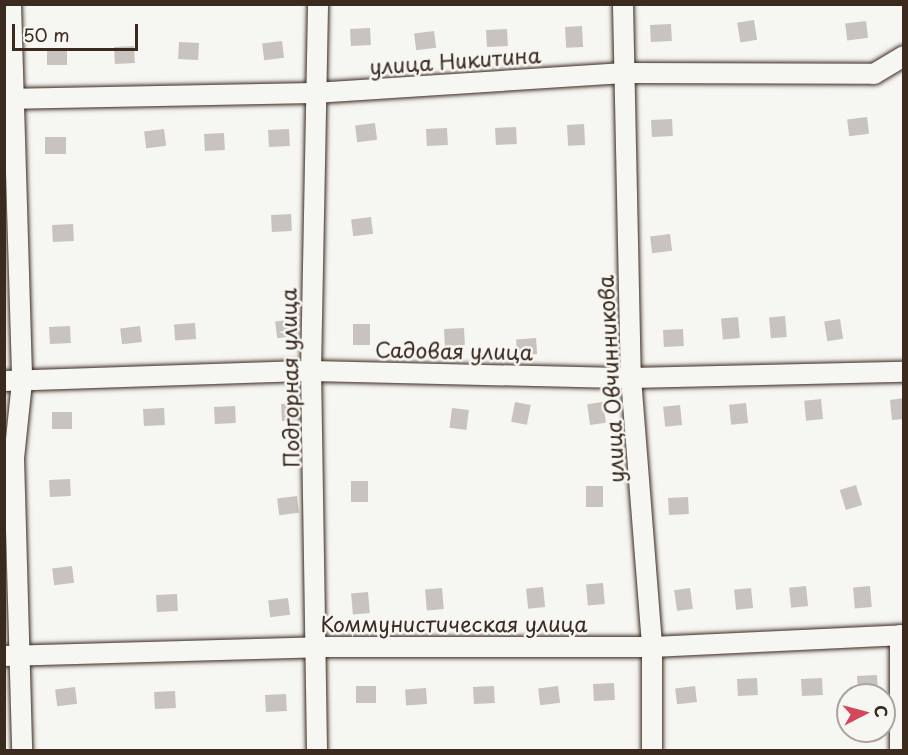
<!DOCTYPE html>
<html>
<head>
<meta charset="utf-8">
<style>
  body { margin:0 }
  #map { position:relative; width:908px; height:755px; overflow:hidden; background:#f6f6f2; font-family:"Playpen Sans",sans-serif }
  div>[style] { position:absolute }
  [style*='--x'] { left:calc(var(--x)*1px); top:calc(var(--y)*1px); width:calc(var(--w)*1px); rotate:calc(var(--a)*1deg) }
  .building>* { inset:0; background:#c8c3be; transform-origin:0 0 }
  .roads { filter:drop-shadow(0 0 2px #3b2a1e) drop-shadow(0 0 2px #3b2a1e) }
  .minor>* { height:20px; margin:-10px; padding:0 10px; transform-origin:10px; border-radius:10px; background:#f6f6f2 }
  span { translate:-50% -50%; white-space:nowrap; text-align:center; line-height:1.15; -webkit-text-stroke:5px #f6f6f2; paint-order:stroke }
  .street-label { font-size:21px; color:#3b2a1e }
  .frame { position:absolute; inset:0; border:6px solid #3b2a1e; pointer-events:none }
  .north { position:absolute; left:836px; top:683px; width:60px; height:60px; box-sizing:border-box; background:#f6f6f2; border:2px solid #aba49d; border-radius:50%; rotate:84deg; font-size:16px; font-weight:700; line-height:24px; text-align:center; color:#3b2a1e }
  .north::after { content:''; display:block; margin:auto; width:21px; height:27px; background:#d1495b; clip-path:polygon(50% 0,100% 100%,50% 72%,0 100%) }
  .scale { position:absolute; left:12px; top:24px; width:126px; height:27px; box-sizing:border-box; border:3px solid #3b2a1e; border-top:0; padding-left:8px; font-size:18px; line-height:21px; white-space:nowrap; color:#3b2a1e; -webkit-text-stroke:4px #f6f6f2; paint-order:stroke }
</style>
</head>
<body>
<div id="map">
  <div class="building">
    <i style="left:754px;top:20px;width:20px;height:17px;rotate:81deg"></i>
    <i style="left:866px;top:21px;width:17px;height:21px;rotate:83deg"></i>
    <i style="left:671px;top:24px;width:17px;height:21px;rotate:87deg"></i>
    <i style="left:582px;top:26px;width:21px;height:17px;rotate:87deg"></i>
    <i style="left:370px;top:28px;width:17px;height:20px;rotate:87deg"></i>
    <i style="left:507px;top:29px;width:17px;height:21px;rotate:87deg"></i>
    <i style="left:434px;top:31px;width:17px;height:20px;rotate:83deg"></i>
    <i style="left:282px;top:41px;width:17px;height:20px;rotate:83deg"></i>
    <i style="left:179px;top:42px;width:20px;height:17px;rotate:3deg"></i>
    <i style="left:134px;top:46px;width:17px;height:20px;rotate:87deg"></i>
    <i style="left:47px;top:48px;width:20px;height:17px"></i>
    <i style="left:867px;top:117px;width:17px;height:20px;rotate:83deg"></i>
    <i style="left:672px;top:119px;width:17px;height:21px;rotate:87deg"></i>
    <i style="left:375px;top:123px;width:17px;height:20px;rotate:83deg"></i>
    <i style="left:584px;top:124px;width:21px;height:17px;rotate:87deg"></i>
    <i style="left:516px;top:127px;width:17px;height:21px;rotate:87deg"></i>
    <i style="left:447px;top:128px;width:17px;height:21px;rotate:87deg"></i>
    <i style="left:164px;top:129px;width:17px;height:20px;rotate:83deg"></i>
    <i style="left:289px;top:129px;width:17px;height:21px;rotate:87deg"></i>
    <i style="left:224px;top:133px;width:17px;height:20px;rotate:87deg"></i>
    <i style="left:45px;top:137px;width:21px;height:17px"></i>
    <i style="left:291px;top:214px;width:17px;height:20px;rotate:87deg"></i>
    <i style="left:371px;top:217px;width:17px;height:20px;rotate:83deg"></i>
    <i style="left:73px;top:224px;width:17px;height:21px;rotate:87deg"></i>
    <i style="left:670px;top:234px;width:17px;height:20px;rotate:83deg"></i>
    <i style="left:785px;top:316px;width:21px;height:16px;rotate:85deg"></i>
    <i style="left:738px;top:317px;width:21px;height:17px;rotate:85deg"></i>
    <i style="left:295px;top:319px;width:17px;height:20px;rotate:83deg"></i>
    <i style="left:840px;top:319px;width:20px;height:16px;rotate:81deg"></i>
    <i style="left:195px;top:323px;width:16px;height:21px;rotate:86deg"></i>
    <i style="left:353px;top:324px;width:17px;height:21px"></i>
    <i style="left:70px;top:326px;width:17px;height:21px;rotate:87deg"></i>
    <i style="left:140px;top:326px;width:16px;height:20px;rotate:83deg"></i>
    <i style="left:464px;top:328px;width:17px;height:20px;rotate:87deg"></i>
    <i style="left:683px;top:329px;width:17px;height:20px;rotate:87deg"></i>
    <i style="left:536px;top:338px;width:16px;height:20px;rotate:86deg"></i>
    <i style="clip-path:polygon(904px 398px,904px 419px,892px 420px,890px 400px)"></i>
    <i style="left:821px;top:399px;width:20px;height:17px;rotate:84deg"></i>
    <i style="left:515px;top:402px;width:16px;height:20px;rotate:11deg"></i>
    <i style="left:603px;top:402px;width:21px;height:16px;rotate:82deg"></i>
    <i style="left:301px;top:403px;width:17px;height:20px;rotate:87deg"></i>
    <i style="left:746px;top:403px;width:20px;height:17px;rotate:84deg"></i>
    <i style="left:680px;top:405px;width:20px;height:17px;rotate:84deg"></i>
    <i style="left:235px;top:406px;width:17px;height:21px;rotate:87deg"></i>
    <i style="left:164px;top:408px;width:17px;height:21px;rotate:87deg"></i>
    <i style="left:452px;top:408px;width:17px;height:20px;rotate:7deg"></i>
    <i style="left:52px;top:412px;width:20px;height:17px"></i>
    <i style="left:70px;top:479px;width:17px;height:21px;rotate:87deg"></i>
    <i style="left:351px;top:481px;width:17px;height:21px"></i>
    <i style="left:856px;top:485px;width:21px;height:17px;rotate:73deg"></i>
    <i style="left:586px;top:486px;width:17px;height:21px"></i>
    <i style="left:297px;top:496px;width:17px;height:20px;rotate:83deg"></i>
    <i style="left:688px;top:497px;width:17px;height:20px;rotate:87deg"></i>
    <i style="left:72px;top:566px;width:17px;height:20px;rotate:83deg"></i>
    <i style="left:603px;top:583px;width:21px;height:17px;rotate:85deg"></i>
    <i style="left:806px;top:586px;width:20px;height:17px;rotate:84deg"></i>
    <i style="left:870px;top:586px;width:21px;height:17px;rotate:85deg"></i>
    <i style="left:543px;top:587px;width:20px;height:17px;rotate:84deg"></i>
    <i style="left:442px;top:588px;width:21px;height:17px;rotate:85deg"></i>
    <i style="left:690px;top:588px;width:21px;height:16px;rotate:82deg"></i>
    <i style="left:751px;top:588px;width:20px;height:17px;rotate:84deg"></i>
    <i style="left:368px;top:592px;width:21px;height:17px;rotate:85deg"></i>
    <i style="left:177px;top:594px;width:17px;height:21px;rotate:87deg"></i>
    <i style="left:288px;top:598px;width:17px;height:20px;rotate:83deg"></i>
    <i style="left:877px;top:675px;width:17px;height:20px;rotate:87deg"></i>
    <i style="left:757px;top:678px;width:17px;height:20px;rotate:87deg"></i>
    <i style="left:822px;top:678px;width:17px;height:21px;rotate:87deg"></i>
    <i style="left:614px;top:683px;width:17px;height:21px;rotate:87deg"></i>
    <i style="left:356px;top:686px;width:20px;height:17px"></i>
    <i style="left:494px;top:686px;width:17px;height:21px;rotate:87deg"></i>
    <i style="left:558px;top:686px;width:17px;height:20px;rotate:83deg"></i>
    <i style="left:695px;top:686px;width:16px;height:20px;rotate:83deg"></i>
    <i style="left:75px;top:687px;width:17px;height:20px;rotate:83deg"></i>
    <i style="left:426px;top:688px;width:16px;height:21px;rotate:86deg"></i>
    <i style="left:175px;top:691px;width:17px;height:21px;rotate:87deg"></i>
    <i style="left:286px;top:694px;width:17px;height:21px;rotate:87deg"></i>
  </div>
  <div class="roads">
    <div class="minor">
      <i style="--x:11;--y:4;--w:378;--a:88.3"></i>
      <i style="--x:22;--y:382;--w:76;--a:96"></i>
      <i style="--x:14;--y:458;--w:292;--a:88.4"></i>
      <i style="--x:623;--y:4;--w:374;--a:88.8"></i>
      <i style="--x:631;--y:378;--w:270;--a:85.5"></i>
      <i style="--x:652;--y:647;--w:103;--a:90"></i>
      <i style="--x:4;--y:99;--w:310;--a:-1.1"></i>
      <i style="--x:314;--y:93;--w:311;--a:-3.7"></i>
      <i style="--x:624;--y:73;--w:250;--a:0.2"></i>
      <i style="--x:874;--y:74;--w:35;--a:-31"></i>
      <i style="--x:4;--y:381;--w:307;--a:-1.9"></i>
      <i style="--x:311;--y:371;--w:320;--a:1.3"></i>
      <i style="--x:631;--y:378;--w:273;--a:-1.3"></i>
      <i style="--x:4;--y:656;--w:315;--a:-1.6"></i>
      <i style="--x:319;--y:647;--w:333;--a:0"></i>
      <i style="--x:652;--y:647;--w:252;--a:-2.7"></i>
      <i style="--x:317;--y:750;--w:379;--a:-90.9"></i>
      <i style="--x:311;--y:371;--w:367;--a:-88.9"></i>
      <i style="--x:900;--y:750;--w:115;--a:-90"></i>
    </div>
  </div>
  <div class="street-label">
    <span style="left:455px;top:60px;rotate:-4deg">улица Никитина</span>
    <span style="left:454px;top:350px;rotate:1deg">Садовая улица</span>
    <span style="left:289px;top:378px;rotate:-91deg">Подгорная улица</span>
    <span style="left:610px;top:379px;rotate:-93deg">улица Овчинникова</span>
    <span style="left:454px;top:623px">Коммунистическая улица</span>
  </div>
  <div class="frame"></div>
  <div class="north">С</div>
  <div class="scale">50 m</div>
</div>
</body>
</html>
